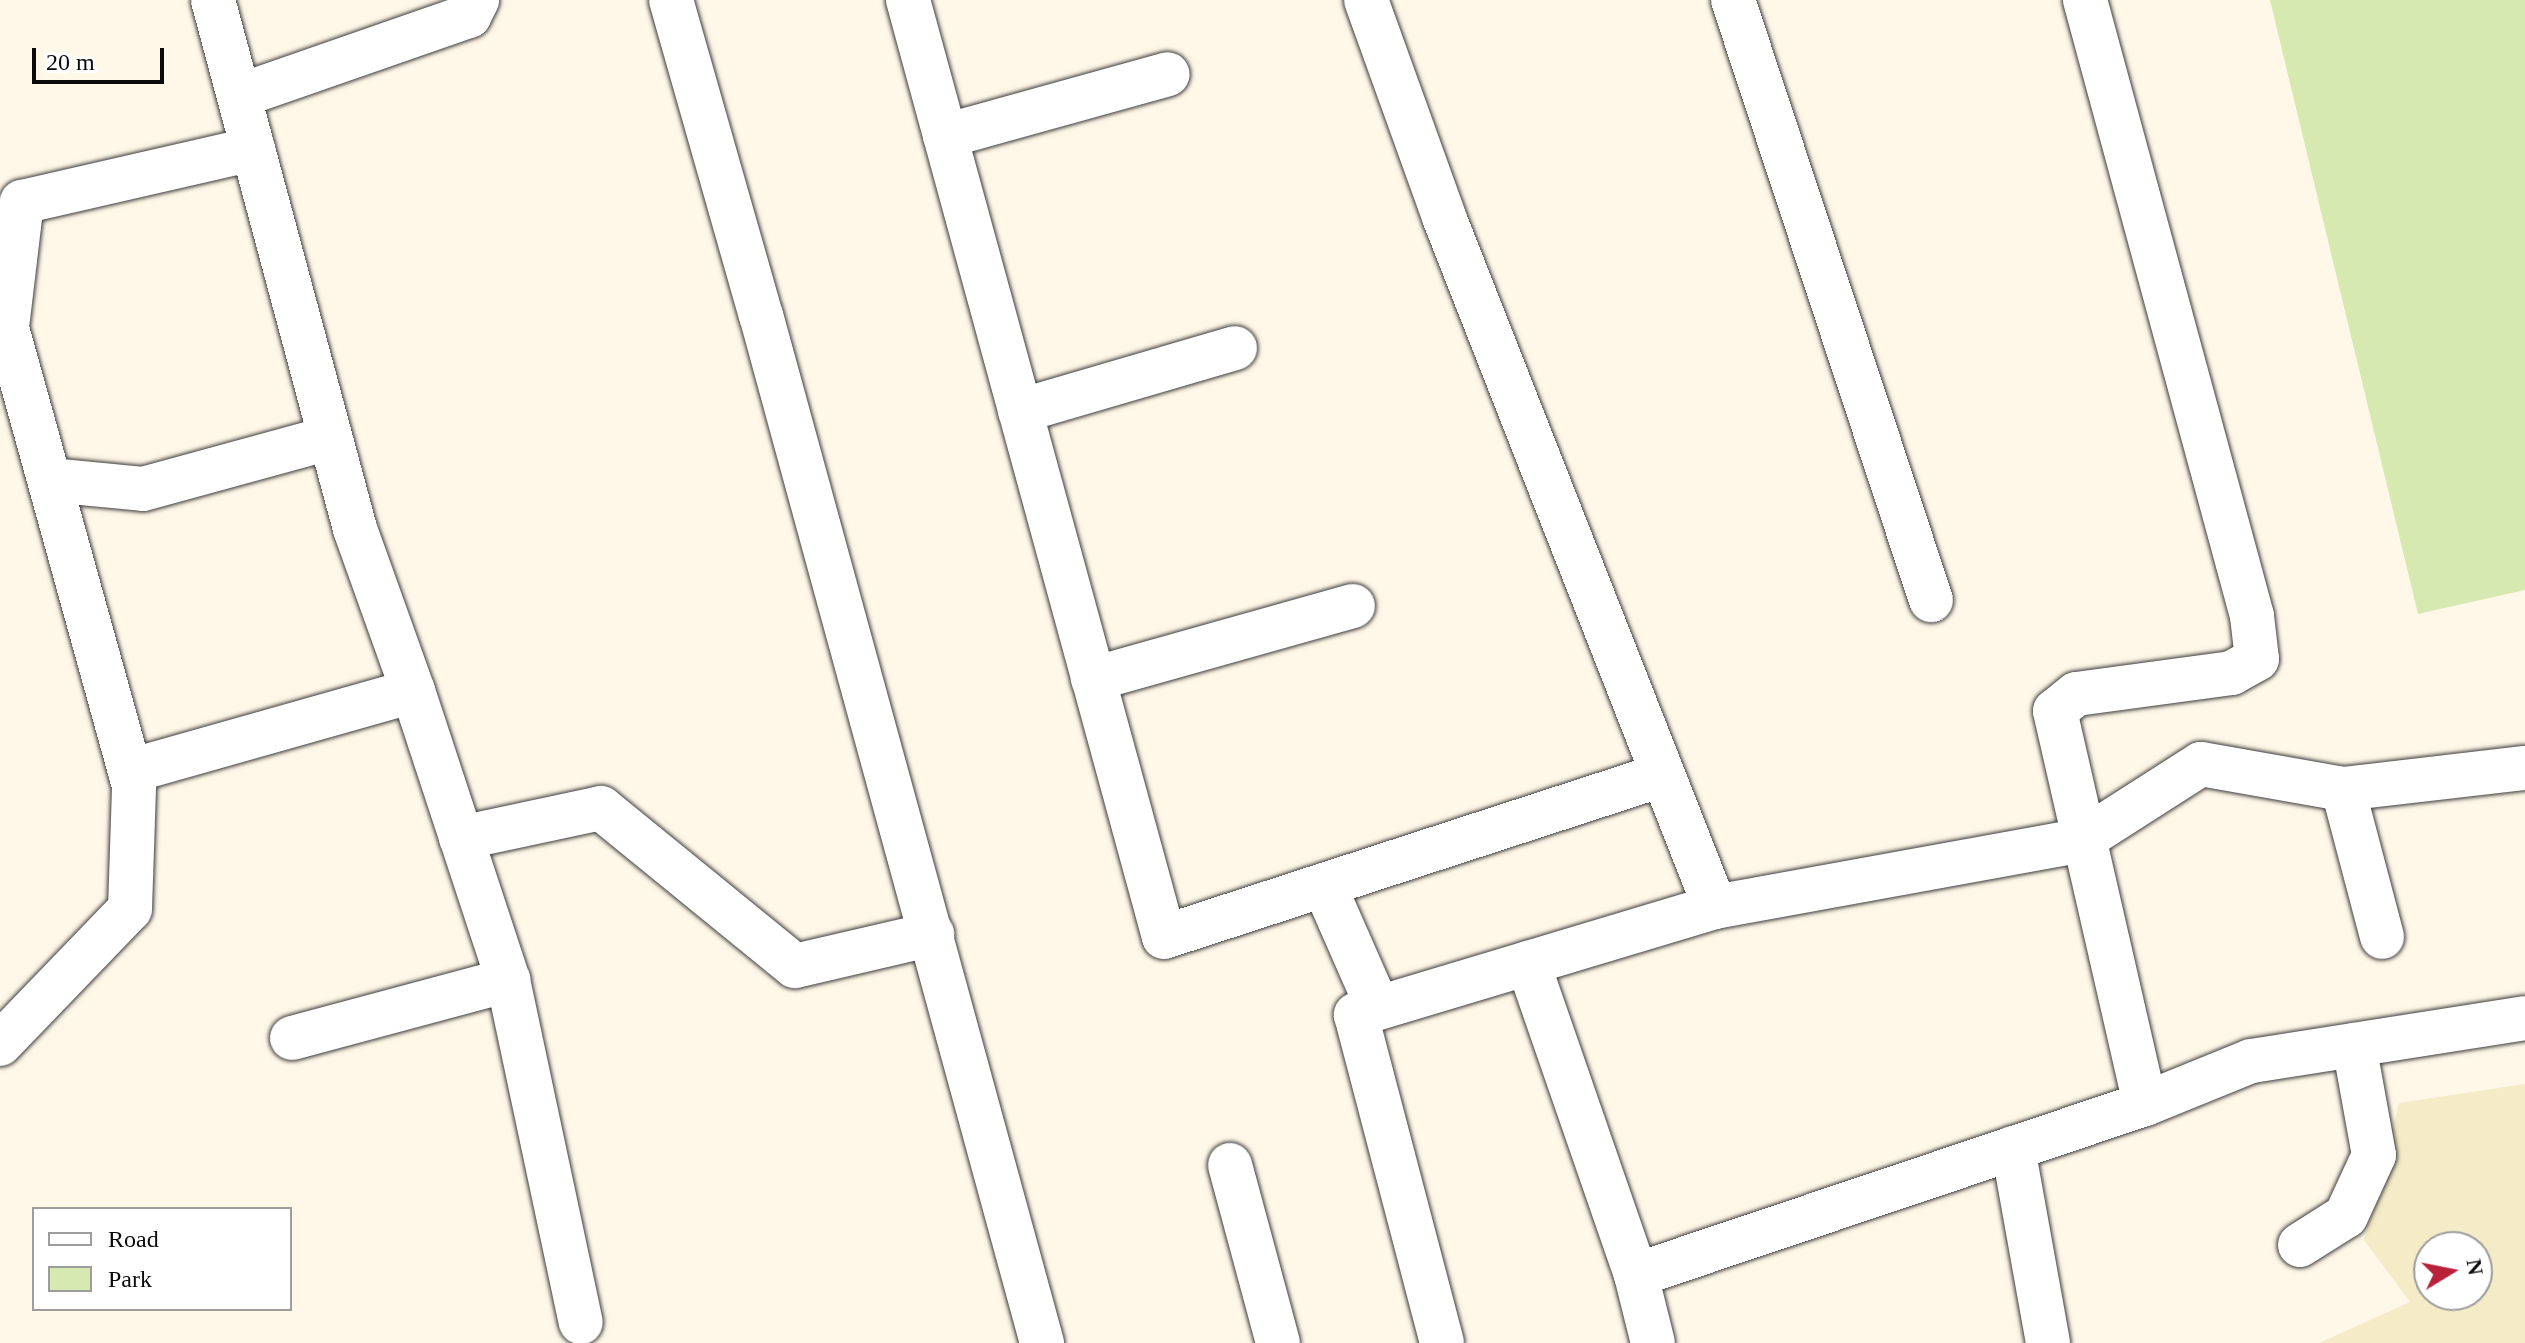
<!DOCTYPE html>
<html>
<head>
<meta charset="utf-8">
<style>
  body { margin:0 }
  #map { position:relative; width:2525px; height:1343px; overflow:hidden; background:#fff7e7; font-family:Georgia,serif }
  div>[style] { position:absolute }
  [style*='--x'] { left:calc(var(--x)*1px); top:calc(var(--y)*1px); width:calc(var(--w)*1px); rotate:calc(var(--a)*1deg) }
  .farmland>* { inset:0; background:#f4ebc7 }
  .green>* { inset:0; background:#d5e9b1 }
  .roads { filter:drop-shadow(0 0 2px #3d3d3d) drop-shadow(0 0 2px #3d3d3d) }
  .minor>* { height:44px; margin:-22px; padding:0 22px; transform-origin:22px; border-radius:22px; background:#fff }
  span { translate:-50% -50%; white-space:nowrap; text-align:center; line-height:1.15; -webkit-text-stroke:8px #fff; paint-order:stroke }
  .legend { position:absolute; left:32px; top:1207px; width:260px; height:104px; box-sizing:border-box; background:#fff; border:2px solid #9d9d9d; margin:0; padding:10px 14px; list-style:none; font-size:24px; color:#0a0a0a }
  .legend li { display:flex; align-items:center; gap:16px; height:40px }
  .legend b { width:40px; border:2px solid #9d9d9d }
  .north { position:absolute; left:2413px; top:1231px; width:80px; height:80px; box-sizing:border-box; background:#fff; border:2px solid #9d9d9d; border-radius:50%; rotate:80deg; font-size:22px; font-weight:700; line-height:32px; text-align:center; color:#0a0a0a }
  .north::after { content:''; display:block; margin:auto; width:28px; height:36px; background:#ba213b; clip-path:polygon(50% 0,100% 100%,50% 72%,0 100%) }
  .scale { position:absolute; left:32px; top:48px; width:132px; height:36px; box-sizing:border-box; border:4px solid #0a0a0a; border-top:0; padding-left:10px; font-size:24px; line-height:28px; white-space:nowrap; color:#0a0a0a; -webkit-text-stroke:6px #fff; paint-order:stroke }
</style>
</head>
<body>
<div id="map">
  <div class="farmland">
    <i style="clip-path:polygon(evenodd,2525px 1084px,2525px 1343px,2319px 1343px,2410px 1302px,2364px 1240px,2399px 1103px,2525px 1084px,2429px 1247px,2477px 1247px,2477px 1295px,2429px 1295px,2429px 1247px)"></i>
  </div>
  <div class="green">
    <i style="clip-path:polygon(2270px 0,2525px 0,2525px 590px,2418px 614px)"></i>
  </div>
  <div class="roads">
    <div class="minor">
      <i style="--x:213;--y:0;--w:548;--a:74.97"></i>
      <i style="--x:355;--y:529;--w:172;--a:70.3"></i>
      <i style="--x:413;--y:691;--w:304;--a:71.8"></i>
      <i style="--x:508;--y:980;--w:350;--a:78"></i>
      <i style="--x:671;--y:0;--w:328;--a:74.1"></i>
      <i style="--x:761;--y:315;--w:1066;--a:74.71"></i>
      <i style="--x:908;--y:0;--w:971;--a:74.72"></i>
      <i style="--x:1164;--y:937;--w:524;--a:-18.02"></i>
      <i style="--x:1366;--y:0;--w:231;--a:70.2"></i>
      <i style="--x:1444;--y:217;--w:741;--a:68.56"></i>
      <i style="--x:1715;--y:907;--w:375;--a:163.3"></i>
      <i style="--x:1356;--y:1015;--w:339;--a:75.3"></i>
      <i style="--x:1733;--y:0;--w:632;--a:71.74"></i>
      <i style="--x:2085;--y:0;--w:638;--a:74.83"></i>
      <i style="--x:2252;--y:616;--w:43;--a:83.4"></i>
      <i style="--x:2257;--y:659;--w:29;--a:151"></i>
      <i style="--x:2232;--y:673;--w:157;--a:172.3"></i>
      <i style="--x:2076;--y:694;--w:27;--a:141"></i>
      <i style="--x:2055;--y:711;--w:403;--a:77.1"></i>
      <i style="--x:239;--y:96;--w:244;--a:-19.2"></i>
      <i style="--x:469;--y:16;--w:18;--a:-63"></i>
      <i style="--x:945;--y:136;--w:231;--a:-15.5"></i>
      <i style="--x:1020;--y:411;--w:224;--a:-16.3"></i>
      <i style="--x:50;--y:480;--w:93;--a:5.5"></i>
      <i style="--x:143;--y:489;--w:194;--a:-15.3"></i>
      <i style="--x:1093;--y:679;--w:270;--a:-15.7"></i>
      <i style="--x:130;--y:771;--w:294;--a:-15.8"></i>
      <i style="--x:2343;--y:789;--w:153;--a:75.2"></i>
      <i style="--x:461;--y:838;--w:143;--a:-12.1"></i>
      <i style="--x:601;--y:808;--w:250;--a:39.2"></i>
      <i style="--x:795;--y:966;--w:141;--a:-13.1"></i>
      <i style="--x:1324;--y:885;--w:134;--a:66.3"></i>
      <i style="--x:1715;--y:907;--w:373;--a:-10.3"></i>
      <i style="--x:2082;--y:840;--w:141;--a:-32.6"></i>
      <i style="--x:2201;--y:764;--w:144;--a:10"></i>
      <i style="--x:2343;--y:789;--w:183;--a:-6.6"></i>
      <i style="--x:1528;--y:963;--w:330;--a:70.9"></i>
      <i style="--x:1636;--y:1275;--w:537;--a:-18.57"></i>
      <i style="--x:2145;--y:1104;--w:114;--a:-22.1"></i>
      <i style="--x:2251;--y:1061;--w:277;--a:-8.9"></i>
      <i style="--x:292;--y:1038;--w:224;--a:-15"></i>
      <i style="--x:0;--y:1044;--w:187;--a:-46.1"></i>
      <i style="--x:130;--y:909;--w:123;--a:-88.1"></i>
      <i style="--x:134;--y:786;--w:476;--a:-105.5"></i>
      <i style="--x:7;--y:327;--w:126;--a:-83.2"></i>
      <i style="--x:22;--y:202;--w:237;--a:-12.9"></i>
      <i style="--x:2013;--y:1148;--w:198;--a:79.8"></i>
      <i style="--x:1230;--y:1165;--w:184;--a:74.9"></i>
      <i style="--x:2300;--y:1245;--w:54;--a:-32.2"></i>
      <i style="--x:2346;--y:1216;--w:67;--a:-65.3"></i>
      <i style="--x:2374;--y:1155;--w:112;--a:-100.3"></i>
      <i style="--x:1636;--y:1275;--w:70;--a:76"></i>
    </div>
  </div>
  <ul class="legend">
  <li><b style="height:10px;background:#fff"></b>Road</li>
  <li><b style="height:22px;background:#d5e9b1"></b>Park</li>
  </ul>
  <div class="north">N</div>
  <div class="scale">20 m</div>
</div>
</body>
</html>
